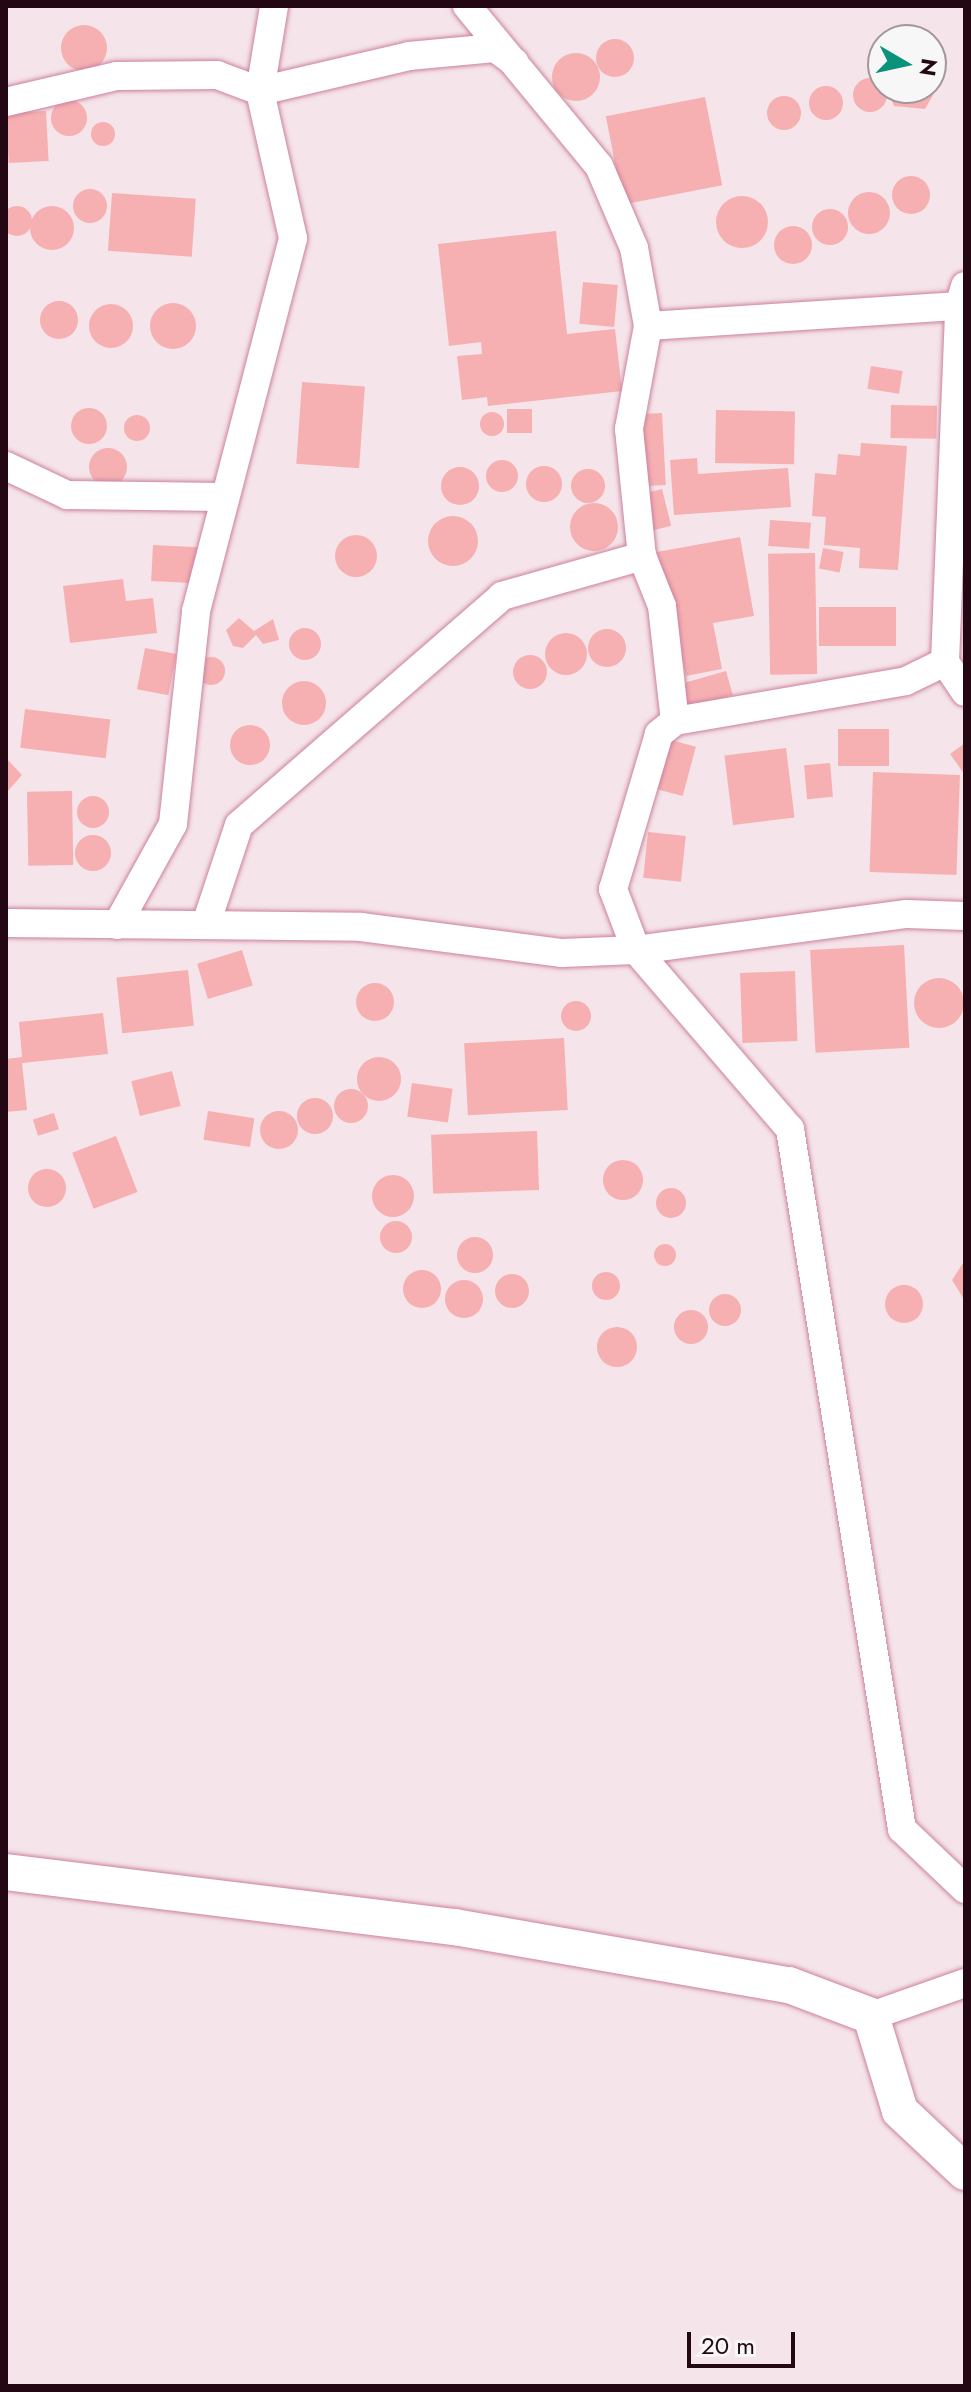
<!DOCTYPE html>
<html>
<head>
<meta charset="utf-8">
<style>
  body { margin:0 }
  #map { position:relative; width:971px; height:2392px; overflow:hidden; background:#f5e4ea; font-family:Jost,sans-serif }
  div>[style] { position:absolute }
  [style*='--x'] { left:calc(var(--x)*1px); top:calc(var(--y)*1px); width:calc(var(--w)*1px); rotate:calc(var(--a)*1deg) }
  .building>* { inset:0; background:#f6b0b2; transform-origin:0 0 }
  .round { border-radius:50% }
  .roads { filter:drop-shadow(0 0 2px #cd819d) drop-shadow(0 0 2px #cd819d) }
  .minor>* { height:28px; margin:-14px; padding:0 14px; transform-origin:14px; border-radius:14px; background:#fff }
  .tertiary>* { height:36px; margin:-18px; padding:0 18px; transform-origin:18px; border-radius:18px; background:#fff }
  span { translate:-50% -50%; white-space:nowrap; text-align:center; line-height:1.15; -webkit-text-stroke:8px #f7f7f7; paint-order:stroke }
  .frame { position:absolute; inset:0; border:8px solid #230813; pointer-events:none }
  .north { position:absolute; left:867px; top:24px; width:80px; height:80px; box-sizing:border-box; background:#f7f7f7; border:2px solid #a2979c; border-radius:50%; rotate:99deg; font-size:22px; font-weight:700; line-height:32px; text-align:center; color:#230813 }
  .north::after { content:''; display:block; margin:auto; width:28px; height:36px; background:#0b927c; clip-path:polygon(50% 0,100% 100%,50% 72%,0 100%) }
  .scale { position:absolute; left:687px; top:2332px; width:108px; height:36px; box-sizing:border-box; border:4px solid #230813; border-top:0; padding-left:10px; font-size:24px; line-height:28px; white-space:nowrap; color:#230813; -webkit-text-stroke:6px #f7f7f7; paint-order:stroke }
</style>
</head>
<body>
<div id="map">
  <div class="building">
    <i class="round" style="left:61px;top:25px;width:46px;height:46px"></i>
    <i class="round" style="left:596px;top:39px;width:38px;height:38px"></i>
    <i class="round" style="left:552px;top:53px;width:48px;height:48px"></i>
    <i style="clip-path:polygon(931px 74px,936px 90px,925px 109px,894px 106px,887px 88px,931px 88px)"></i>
    <i class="round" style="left:853px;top:78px;width:34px;height:34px"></i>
    <i class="round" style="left:809px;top:86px;width:34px;height:34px"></i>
    <i class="round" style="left:767px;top:96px;width:34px;height:34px"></i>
    <i style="left:705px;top:97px;width:90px;height:101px;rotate:79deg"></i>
    <i class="round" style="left:51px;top:100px;width:36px;height:36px"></i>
    <i style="left:46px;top:111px;width:50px;height:40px;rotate:87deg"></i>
    <i class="round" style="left:91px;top:122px;width:24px;height:24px"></i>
    <i class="round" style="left:892px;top:176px;width:38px;height:38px"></i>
    <i class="round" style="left:73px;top:189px;width:34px;height:34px"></i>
    <i class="round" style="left:848px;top:192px;width:42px;height:42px"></i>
    <i style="left:112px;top:193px;width:84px;height:58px;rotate:4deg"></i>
    <i class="round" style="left:716px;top:196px;width:52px;height:52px"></i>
    <i class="round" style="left:2px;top:206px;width:30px;height:30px"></i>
    <i class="round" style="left:30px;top:206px;width:44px;height:44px"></i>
    <i class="round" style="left:812px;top:209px;width:36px;height:36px"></i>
    <i class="round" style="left:774px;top:226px;width:38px;height:38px"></i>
    <i style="clip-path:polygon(556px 231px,567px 334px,615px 329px,622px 391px,488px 406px,487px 397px,462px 400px,457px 356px,482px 354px,481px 342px,449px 346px,438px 244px)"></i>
    <i style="left:583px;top:282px;width:35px;height:42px;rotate:5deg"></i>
    <i class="round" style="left:40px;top:301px;width:38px;height:38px"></i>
    <i class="round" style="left:150px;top:303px;width:46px;height:46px"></i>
    <i class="round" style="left:89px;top:304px;width:44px;height:44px"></i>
    <i style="left:871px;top:366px;width:32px;height:23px;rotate:9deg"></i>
    <i style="left:302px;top:382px;width:63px;height:82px;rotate:4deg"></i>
    <i style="left:891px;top:405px;width:46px;height:33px;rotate:1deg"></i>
    <i class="round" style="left:71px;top:408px;width:36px;height:36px"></i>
    <i style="left:507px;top:409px;width:25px;height:24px"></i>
    <i style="left:716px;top:410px;width:79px;height:53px;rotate:1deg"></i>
    <i class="round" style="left:480px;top:412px;width:24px;height:24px"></i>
    <i style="left:662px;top:413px;width:72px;height:25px;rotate:87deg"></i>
    <i class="round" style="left:124px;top:415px;width:26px;height:26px"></i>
    <i style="clip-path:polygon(861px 443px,907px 446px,898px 570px,859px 568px,860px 548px,824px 545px,826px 517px,812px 516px,815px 473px,836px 475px,838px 454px,860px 456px)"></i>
    <i class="round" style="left:89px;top:448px;width:38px;height:38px"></i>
    <i style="clip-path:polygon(697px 458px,698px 474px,788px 468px,791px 507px,674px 515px,670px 460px)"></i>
    <i class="round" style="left:486px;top:460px;width:32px;height:32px"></i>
    <i class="round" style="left:526px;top:466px;width:36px;height:36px"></i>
    <i class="round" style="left:441px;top:467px;width:38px;height:38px"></i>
    <i class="round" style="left:571px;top:469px;width:34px;height:34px"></i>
    <i style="left:662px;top:489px;width:38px;height:24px;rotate:76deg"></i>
    <i class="round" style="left:570px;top:503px;width:48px;height:48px"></i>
    <i class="round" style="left:428px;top:516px;width:50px;height:50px"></i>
    <i style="left:770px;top:520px;width:41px;height:26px;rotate:4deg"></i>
    <i class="round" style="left:335px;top:535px;width:42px;height:42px"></i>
    <i style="clip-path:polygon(740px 537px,754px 616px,713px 623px,722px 669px,686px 676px,657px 552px)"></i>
    <i style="left:153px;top:545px;width:45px;height:36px;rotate:3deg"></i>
    <i style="left:823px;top:548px;width:21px;height:21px;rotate:11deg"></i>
    <i style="left:815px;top:553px;width:121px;height:47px;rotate:89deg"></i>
    <i style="clip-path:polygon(123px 579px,126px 601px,153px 598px,157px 633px,70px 643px,63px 586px)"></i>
    <i style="left:896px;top:607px;width:39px;height:77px;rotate:90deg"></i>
    <i style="clip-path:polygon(239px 618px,254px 631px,273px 619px,279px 640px,263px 644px,256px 635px,243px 648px,233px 646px,226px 630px)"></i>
    <i class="round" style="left:289px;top:628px;width:32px;height:32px"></i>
    <i class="round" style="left:588px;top:629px;width:38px;height:38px"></i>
    <i class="round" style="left:545px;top:633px;width:42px;height:42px"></i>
    <i style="left:145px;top:648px;width:32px;height:42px;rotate:11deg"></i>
    <i class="round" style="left:513px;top:655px;width:34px;height:34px"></i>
    <i class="round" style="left:197px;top:657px;width:28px;height:28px"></i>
    <i style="left:726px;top:671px;width:25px;height:52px;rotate:74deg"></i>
    <i class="round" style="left:282px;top:681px;width:44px;height:44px"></i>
    <i style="left:25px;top:709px;width:86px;height:39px;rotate:7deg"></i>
    <i class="round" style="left:230px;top:725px;width:40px;height:40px"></i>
    <i style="left:838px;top:729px;width:51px;height:37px"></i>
    <i style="left:663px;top:738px;width:34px;height:51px;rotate:15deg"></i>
    <i style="clip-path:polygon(965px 743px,965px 775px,950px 754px)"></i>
    <i style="left:786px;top:748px;width:70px;height:62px;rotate:83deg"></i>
    <i style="clip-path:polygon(6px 758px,22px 775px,6px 793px)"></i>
    <i style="left:830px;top:763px;width:34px;height:26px;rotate:85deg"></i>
    <i style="left:873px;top:772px;width:87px;height:100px;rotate:2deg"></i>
    <i style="left:72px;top:791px;width:74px;height:45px;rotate:89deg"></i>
    <i class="round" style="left:77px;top:796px;width:32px;height:32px"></i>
    <i style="left:648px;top:832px;width:38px;height:46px;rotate:6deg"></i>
    <i class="round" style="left:75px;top:835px;width:36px;height:36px"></i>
    <i style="left:904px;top:945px;width:103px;height:94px;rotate:87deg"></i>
    <i style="left:242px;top:950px;width:37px;height:47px;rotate:73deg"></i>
    <i style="left:188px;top:970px;width:56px;height:72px;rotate:84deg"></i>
    <i style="left:795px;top:971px;width:70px;height:55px;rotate:88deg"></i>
    <i class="round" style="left:914px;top:978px;width:50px;height:50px"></i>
    <i class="round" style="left:356px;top:983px;width:38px;height:38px"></i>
    <i class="round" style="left:561px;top:1001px;width:30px;height:30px"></i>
    <i style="clip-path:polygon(103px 1013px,108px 1054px,22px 1063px,27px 1110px,6px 1112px,6px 1059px,22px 1057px,19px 1022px)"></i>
    <i style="left:564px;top:1038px;width:72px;height:100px;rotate:87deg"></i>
    <i class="round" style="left:357px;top:1057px;width:44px;height:44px"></i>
    <i style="left:172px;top:1071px;width:36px;height:42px;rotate:76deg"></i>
    <i style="left:412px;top:1083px;width:41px;height:34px;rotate:8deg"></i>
    <i class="round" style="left:334px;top:1089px;width:34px;height:34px"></i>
    <i class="round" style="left:297px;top:1098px;width:36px;height:36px"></i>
    <i style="left:208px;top:1111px;width:47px;height:29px;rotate:9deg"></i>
    <i class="round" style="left:260px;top:1111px;width:38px;height:38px"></i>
    <i style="left:54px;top:1113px;width:17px;height:22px;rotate:73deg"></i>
    <i style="left:537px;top:1131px;width:59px;height:106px;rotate:88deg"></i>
    <i style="left:116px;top:1136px;width:60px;height:47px;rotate:69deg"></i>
    <i class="round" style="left:603px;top:1160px;width:40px;height:40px"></i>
    <i class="round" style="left:28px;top:1169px;width:38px;height:38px"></i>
    <i class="round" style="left:372px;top:1175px;width:42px;height:42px"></i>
    <i class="round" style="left:656px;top:1188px;width:30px;height:30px"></i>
    <i class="round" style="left:380px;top:1221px;width:32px;height:32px"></i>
    <i class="round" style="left:457px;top:1237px;width:36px;height:36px"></i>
    <i class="round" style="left:654px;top:1244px;width:22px;height:22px"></i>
    <i style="clip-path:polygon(965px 1260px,965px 1301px,952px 1280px)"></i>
    <i class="round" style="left:403px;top:1270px;width:38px;height:38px"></i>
    <i class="round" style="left:592px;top:1272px;width:28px;height:28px"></i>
    <i class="round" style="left:495px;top:1274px;width:34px;height:34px"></i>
    <i class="round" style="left:445px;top:1280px;width:38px;height:38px"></i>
    <i class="round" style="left:885px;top:1285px;width:38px;height:38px"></i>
    <i class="round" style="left:709px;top:1294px;width:32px;height:32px"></i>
    <i class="round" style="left:674px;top:1310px;width:34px;height:34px"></i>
    <i class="round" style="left:597px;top:1327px;width:40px;height:40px"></i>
  </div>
  <div class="roads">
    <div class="minor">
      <i style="--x:467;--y:6;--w:207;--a:50.5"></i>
      <i style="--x:599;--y:166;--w:89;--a:66.9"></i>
      <i style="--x:634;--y:248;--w:79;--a:79.8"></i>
      <i style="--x:648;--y:326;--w:105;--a:100.5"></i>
      <i style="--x:629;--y:429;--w:128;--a:84.2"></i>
      <i style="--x:642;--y:556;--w:54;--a:68.2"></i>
      <i style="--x:662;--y:606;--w:116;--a:83.6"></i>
      <i style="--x:675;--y:721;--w:21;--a:141"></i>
      <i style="--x:659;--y:734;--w:162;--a:106.5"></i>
      <i style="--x:613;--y:889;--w:65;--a:69.3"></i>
      <i style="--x:636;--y:950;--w:273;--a:-7.6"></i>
      <i style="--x:907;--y:914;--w:58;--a:2"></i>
      <i style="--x:6;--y:102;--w:114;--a:-13.2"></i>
      <i style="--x:117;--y:76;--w:100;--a:-0.6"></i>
      <i style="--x:217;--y:75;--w:46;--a:20.4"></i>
      <i style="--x:260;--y:91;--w:153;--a:-13.2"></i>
      <i style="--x:409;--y:56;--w:86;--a:-5.3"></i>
      <i style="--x:495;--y:48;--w:24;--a:36"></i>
      <i style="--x:648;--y:326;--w:312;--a:-3.7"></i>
      <i style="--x:959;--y:306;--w:21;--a:-73"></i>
      <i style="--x:6;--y:466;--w:68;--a:25.4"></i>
      <i style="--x:67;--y:495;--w:157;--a:0.7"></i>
      <i style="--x:945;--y:662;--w:36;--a:56"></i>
      <i style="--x:675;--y:721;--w:234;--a:-9.8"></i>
      <i style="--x:906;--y:681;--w:43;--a:-26"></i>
      <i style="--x:945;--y:662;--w:356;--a:-87.7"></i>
      <i style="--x:6;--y:923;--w:355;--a:0.6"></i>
      <i style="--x:361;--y:927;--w:203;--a:7.4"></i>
      <i style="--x:562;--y:953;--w:74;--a:-2.3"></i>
      <i style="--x:636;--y:950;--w:236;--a:49.3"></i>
      <i style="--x:790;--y:1129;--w:709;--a:80.91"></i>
      <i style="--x:902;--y:1829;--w:87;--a:43.6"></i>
      <i style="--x:206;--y:924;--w:104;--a:-71.6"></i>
      <i style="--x:239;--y:825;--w:349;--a:-41"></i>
      <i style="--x:502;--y:596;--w:146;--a:-15.9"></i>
      <i style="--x:117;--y:925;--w:115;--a:-61"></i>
      <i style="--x:173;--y:824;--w:214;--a:-83.8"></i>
      <i style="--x:196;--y:611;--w:385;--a:-75.4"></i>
      <i style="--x:293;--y:238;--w:151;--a:-102.7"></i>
      <i style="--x:260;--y:91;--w:86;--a:-80.6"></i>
      <i style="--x:871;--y:2016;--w:100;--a:-19.3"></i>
    </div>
    <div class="tertiary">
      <i style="--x:6;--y:1872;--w:452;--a:7"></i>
      <i style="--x:455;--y:1927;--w:339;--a:9.9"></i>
      <i style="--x:789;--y:1985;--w:88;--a:20.7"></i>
      <i style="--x:871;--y:2016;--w:99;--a:73"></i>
      <i style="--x:900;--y:2111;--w:89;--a:43.2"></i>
    </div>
  </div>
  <div class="frame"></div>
  <div class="north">N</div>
  <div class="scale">20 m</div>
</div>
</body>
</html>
